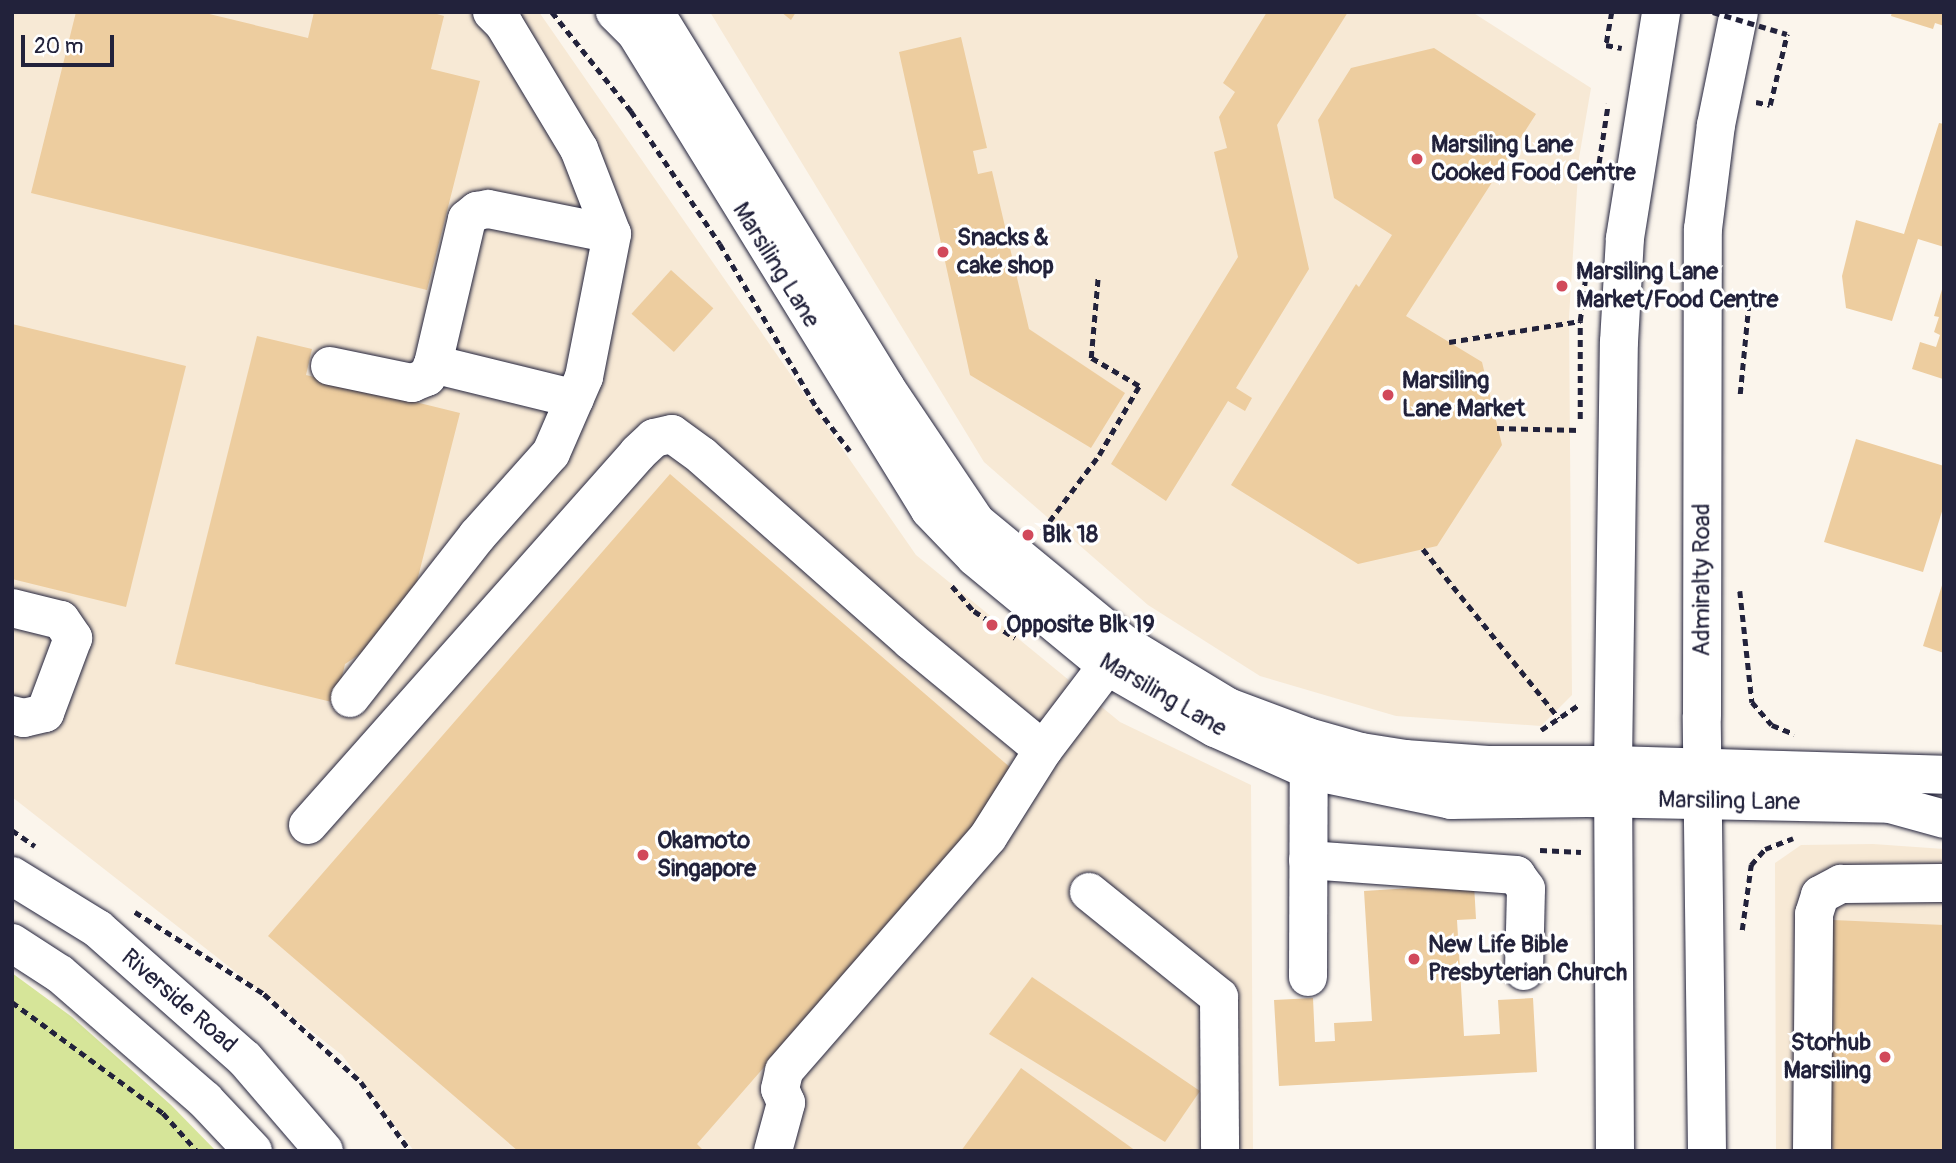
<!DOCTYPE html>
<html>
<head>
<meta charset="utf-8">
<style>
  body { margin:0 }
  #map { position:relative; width:1956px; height:1163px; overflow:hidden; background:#fbf5ec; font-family:Pangolin,sans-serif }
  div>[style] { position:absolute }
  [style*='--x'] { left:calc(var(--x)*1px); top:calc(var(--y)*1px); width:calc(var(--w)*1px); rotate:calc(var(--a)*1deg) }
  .built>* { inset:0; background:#f7e9d5 }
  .green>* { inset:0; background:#d6e599 }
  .building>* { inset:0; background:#edcd9f; transform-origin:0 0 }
  .path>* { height:4.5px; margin-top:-2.25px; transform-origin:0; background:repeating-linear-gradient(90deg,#22223b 0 7px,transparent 0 12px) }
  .roads { filter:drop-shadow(0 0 2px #22223b) drop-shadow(0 0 2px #22223b) }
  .minor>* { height:38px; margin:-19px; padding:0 19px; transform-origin:19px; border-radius:19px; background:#fff }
  .major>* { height:38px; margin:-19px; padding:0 19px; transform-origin:19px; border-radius:19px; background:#fff }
  .path-bridge>* { height:4.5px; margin-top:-2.25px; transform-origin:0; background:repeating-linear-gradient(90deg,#22223b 0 7px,transparent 0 12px) }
  .dots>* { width:19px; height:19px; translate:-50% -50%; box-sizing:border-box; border:4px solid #fff; border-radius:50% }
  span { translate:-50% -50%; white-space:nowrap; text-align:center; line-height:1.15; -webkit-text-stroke:6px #fff; paint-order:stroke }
  .poi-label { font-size:24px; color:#22223b; font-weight:700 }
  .left { translate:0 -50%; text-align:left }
  .right { translate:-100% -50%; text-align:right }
  .street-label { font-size:24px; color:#22223b }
  .frame { position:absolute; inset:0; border:14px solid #22223b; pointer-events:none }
  .scale { position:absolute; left:21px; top:35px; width:93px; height:32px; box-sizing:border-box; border:4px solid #22223b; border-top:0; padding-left:9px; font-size:21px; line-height:24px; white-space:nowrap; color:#22223b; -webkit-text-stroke:5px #fff; paint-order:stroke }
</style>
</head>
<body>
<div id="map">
  <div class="built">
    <i style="clip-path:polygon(12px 12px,539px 12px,916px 555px,1120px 722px,1251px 785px,1253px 1151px,414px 1151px,342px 1055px,12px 797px)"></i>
    <i style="clip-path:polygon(710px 12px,1472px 12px,1591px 88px,1579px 158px,1569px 317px,1572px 695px,1541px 726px,1396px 716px,1260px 676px,1148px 605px,984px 462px)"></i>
    <i style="clip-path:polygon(1873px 844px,1944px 849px,1944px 1151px,1776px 1151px,1775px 863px,1801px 845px)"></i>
  </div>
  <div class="green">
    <i style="clip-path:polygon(12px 973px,72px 1017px,171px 1105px,216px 1151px,12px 1151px)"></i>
  </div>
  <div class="building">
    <i style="clip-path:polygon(76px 12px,201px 12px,308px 38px,314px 12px,430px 12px,444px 16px,431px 69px,480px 81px,427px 290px,31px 193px)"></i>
    <i style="clip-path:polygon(781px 12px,796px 12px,791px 20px)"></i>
    <i style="clip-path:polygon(1267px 12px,1348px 12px,1277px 125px,1309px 269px,1236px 388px,1252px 398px,1245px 411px,1228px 401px,1166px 501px,1111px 464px,1238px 257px,1214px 152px,1227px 148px,1219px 117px,1235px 92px,1223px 83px)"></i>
    <i style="clip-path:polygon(1892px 12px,1944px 12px,1944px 26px,1935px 23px,1933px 29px,1891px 16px)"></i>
    <i style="clip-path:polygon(961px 37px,987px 148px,973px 151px,978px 174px,992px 171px,1029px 329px,1125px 393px,1091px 448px,970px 375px,899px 52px)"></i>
    <i style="clip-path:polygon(1434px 48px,1536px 114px,1406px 316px,1482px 362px,1502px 445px,1437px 546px,1358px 564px,1231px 485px,1356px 284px,1359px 287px,1392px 235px,1334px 198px,1318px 120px,1351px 68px)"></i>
    <i style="clip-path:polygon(1939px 123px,1944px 124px,1944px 247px,1918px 239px,1892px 321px,1846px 308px,1842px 276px,1856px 220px,1904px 234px)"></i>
    <i style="left:671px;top:270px;width:57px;height:59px;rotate:42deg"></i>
    <i style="clip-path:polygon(1943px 286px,1944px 376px,1943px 379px,1912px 369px,1920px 342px,1936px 347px,1940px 335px,1934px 332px,1939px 317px,1934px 316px)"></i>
    <i style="clip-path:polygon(12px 324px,186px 366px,126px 607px,12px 579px)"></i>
    <i style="clip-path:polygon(257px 336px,312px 349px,306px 375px,460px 413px,406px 624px,345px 664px,336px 703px,175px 664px)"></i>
    <i style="clip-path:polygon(1856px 439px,1944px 466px,1944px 505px,1923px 572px,1824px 542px)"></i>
    <i style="clip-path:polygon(670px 474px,1019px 775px,697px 1144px,704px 1151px,518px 1151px,268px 936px)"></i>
    <i style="clip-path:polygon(1943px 582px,1944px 582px,1944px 653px,1923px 646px)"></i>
    <i style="clip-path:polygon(1474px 884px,1476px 919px,1457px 920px,1464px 1036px,1500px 1034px,1498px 1000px,1533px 998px,1537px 1072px,1279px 1086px,1274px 1000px,1313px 998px,1315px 1042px,1335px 1041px,1334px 1023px,1372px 1021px,1364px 891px)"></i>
    <i style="clip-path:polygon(1833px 920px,1944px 925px,1944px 1151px,1833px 1151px,1819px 1083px,1833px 1030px)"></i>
    <i style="clip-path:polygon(1032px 977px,1200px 1091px,1165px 1142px,989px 1034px)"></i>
    <i style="clip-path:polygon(1021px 1068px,1136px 1151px,961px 1151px)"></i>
  </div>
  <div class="path">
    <i style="--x:552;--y:12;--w:127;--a:51.4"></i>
    <i style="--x:631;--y:111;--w:160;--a:56.2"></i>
    <i style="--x:720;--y:244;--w:191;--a:59.4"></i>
    <i style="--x:817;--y:408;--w:54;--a:52.5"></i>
    <i style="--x:1612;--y:12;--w:34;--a:100"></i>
    <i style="--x:1606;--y:45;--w:16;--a:11"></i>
    <i style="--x:1756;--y:102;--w:14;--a:12"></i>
    <i style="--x:1770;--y:105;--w:73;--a:-76.5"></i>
    <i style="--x:1597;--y:175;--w:72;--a:-81.2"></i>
    <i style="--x:1449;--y:342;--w:133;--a:-9.1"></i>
    <i style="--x:1740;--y:394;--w:104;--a:-84.5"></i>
    <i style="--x:1580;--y:419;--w:98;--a:-90"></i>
    <i style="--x:1580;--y:321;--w:40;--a:-82.9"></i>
    <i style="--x:1497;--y:428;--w:83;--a:1.4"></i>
    <i style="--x:1042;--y:531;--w:95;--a:-53.1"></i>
    <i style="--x:1099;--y:455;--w:80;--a:-59.9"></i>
    <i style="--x:1139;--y:386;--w:56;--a:-149.7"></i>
    <i style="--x:1091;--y:358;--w:81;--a:-85.1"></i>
    <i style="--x:1423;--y:549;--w:217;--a:51.2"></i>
    <i style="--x:952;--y:586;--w:33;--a:49"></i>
    <i style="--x:974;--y:611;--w:49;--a:33.4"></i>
    <i style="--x:1740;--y:591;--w:112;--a:83.8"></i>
    <i style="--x:1752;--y:702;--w:30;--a:49"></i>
    <i style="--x:1772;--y:725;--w:24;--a:22"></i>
    <i style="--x:1541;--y:730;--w:47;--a:-33.7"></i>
    <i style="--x:12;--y:830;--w:28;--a:35"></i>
    <i style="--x:1540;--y:850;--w:41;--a:2.8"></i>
    <i style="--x:135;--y:912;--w:153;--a:32.4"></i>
    <i style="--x:264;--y:994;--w:131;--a:42.2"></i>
    <i style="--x:361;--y:1082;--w:85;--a:54.6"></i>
    <i style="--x:1742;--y:930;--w:66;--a:-82.1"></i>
    <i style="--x:1751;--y:865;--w:21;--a:-49"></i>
    <i style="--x:1765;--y:849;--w:30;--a:-21"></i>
    <i style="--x:12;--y:1002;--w:187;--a:36.3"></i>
    <i style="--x:163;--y:1113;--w:51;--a:48.2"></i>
  </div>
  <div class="roads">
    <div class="minor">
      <i style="--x:615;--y:12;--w:30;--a:45"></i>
      <i style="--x:636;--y:33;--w:560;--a:58.35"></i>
      <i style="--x:930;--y:510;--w:65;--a:46.2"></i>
      <i style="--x:975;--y:557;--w:171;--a:39.5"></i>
      <i style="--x:1107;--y:666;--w:125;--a:29.9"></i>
      <i style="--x:1215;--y:728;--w:105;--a:24.1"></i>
      <i style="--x:1311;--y:771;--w:143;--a:11.7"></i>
      <i style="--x:1451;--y:800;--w:136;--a:-0.8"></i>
      <i style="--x:1587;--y:798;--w:303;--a:1.1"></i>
      <i style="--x:1890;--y:804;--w:56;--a:15.5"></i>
      <i style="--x:651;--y:12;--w:11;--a:41"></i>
      <i style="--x:659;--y:19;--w:433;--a:58.4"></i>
      <i style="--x:886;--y:388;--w:161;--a:56.1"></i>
      <i style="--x:976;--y:522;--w:192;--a:39.5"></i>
      <i style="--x:1124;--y:644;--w:122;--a:31.2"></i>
      <i style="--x:1228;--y:707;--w:85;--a:20.6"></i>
      <i style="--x:1308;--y:737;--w:55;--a:15.8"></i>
      <i style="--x:1361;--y:752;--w:45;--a:9"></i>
      <i style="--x:1405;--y:759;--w:83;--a:4.1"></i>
      <i style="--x:1488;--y:765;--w:125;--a:0"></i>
      <i style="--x:1613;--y:765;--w:331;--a:1.7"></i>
      <i style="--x:433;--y:364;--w:146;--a:13.8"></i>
      <i style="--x:330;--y:366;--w:84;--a:11.7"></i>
      <i style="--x:412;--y:383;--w:16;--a:-22"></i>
      <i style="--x:427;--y:377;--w:14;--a:-65"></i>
      <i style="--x:433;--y:364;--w:149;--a:-76.8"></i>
      <i style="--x:467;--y:219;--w:13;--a:-39"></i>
      <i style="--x:477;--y:211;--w:11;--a:-10"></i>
      <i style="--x:488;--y:209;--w:126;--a:11.4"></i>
      <i style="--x:12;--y:608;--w:50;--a:13.8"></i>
      <i style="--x:61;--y:620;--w:22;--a:56"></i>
      <i style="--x:73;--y:638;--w:80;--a:110.5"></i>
      <i style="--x:45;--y:713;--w:22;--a:167"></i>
      <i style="--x:24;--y:718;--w:12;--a:-166"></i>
      <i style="--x:350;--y:698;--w:206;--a:-51.9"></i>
      <i style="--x:477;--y:536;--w:111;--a:-48.3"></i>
      <i style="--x:551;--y:453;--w:83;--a:-66.5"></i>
      <i style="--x:584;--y:377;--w:146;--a:-78.9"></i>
      <i style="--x:612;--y:234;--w:91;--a:-111.2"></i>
      <i style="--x:579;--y:149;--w:146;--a:-121"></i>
      <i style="--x:504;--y:24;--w:17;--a:-135"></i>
      <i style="--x:308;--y:825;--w:497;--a:-48.4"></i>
      <i style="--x:638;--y:453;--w:22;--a:-43"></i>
      <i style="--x:654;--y:438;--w:18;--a:-13"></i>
      <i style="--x:672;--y:434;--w:37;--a:36"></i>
      <i style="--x:702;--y:456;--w:279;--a:41.5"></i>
      <i style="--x:911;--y:641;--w:171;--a:39.5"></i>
      <i style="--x:1308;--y:860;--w:209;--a:4.1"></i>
      <i style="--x:1516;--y:875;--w:17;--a:54"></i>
      <i style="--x:1526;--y:889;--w:82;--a:91.4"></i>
      <i style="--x:1089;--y:892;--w:167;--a:38.9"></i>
      <i style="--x:1219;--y:997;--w:154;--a:89.6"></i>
      <i style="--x:1308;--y:977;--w:231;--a:-89.8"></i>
      <i style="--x:773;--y:1151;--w:50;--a:-74.8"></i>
      <i style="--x:786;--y:1103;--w:15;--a:-113"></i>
      <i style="--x:780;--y:1089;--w:18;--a:-77"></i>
      <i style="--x:784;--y:1071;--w:310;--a:-48.9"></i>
      <i style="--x:988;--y:837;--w:103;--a:-57.7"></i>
      <i style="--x:1043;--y:750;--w:131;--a:-52.8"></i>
      <i style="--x:1812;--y:1151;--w:237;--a:-89.5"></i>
      <i style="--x:1814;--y:914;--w:20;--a:-72"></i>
      <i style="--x:1820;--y:895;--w:24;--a:-28"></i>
      <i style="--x:1841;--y:884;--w:103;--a:-0.6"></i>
    </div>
    <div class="major">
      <i style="--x:12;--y:876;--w:101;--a:31.6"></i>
      <i style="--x:98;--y:929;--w:196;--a:41.5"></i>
      <i style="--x:245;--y:1059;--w:121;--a:49.3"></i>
      <i style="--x:12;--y:943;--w:57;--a:32.9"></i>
      <i style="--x:60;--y:974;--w:192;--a:41"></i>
      <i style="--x:205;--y:1100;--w:70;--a:46.7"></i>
      <i style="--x:1615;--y:1151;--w:386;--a:-90.3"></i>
      <i style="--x:1613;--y:765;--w:423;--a:-89.2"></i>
      <i style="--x:1619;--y:342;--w:104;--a:-86.7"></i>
      <i style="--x:1625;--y:238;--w:229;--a:-80.9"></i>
      <i style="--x:1707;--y:1151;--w:435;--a:-90.7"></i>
      <i style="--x:1702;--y:716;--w:487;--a:-89.9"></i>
      <i style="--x:1703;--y:229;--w:105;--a:-82.9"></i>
      <i style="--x:1716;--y:125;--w:115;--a:-78.5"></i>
    </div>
  </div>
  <div class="path-bridge">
    <i style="--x:1713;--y:12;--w:77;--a:16.6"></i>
  </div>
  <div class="dots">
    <i style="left:1417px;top:159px;background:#d1495b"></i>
    <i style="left:943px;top:252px;background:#d1495b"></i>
    <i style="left:1562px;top:286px;background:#d1495b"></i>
    <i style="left:1388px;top:395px;background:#d1495b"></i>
    <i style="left:1028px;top:535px;background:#d1495b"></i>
    <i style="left:992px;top:625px;background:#d1495b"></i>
    <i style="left:643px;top:855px;background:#d1495b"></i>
    <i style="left:1414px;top:959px;background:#d1495b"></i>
    <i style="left:1885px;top:1057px;background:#d1495b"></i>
  </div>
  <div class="poi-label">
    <span class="left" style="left:1431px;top:159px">Marsiling Lane<br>Cooked Food Centre</span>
    <span class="left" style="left:957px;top:252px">Snacks &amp;<br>cake shop</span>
    <span class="left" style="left:1576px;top:286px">Marsiling Lane<br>Market/Food Centre</span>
    <span class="left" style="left:1402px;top:395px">Marsiling<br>Lane Market</span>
    <span class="left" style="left:1042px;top:535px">Blk 18</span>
    <span class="left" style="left:1006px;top:625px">Opposite Blk 19</span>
    <span class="left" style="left:657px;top:855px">Okamoto<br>Singapore</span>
    <span class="left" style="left:1428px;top:959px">New Life Bible<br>Presbyterian Church</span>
    <span class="right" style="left:1871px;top:1057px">Storhub<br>Marsiling</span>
  </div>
  <div class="street-label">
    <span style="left:776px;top:265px;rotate:58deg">Marsiling Lane</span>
    <span style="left:1702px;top:580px;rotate:-90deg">Admiralty Road</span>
    <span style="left:1163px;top:695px;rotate:30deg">Marsiling Lane</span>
    <span style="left:1729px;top:801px;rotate:1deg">Marsiling Lane</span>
    <span style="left:179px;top:1001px;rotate:41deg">Riverside Road</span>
  </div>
  <div class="frame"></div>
  <div class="scale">20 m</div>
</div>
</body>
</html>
